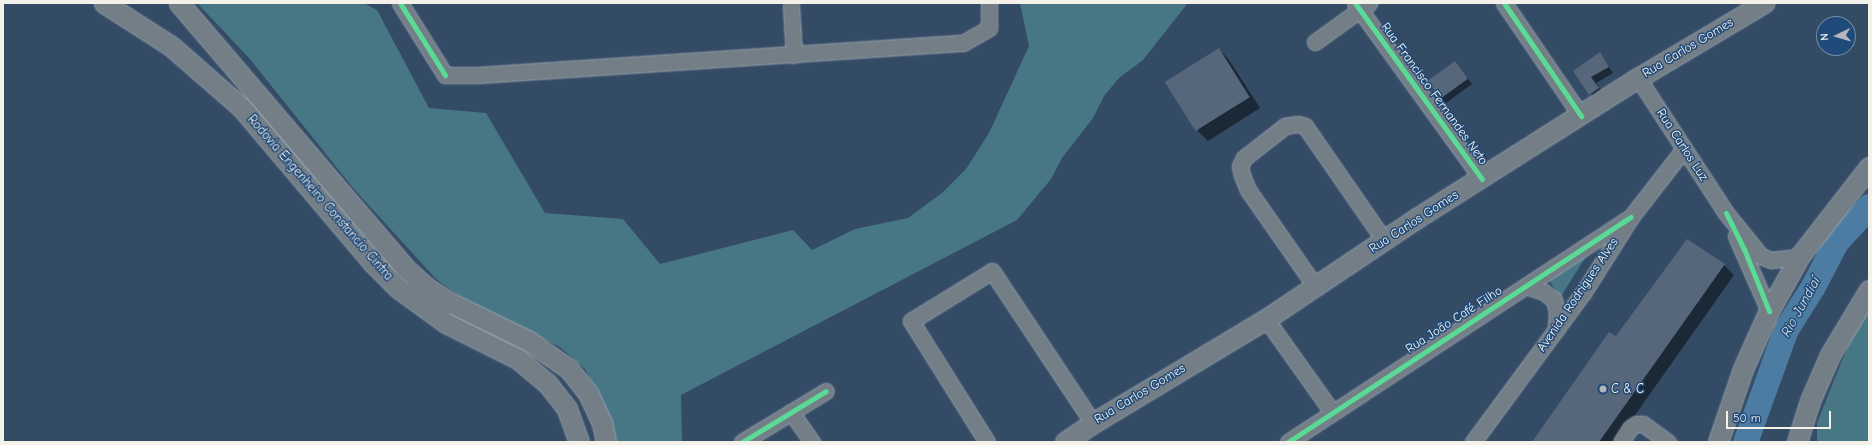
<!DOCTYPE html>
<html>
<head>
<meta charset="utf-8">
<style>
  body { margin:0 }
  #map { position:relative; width:1872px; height:445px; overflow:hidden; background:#344b65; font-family:"Comic Neue",sans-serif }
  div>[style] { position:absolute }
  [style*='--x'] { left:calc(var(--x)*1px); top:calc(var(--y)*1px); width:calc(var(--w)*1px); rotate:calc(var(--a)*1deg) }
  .green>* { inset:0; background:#477685 }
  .shadow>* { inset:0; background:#0007 }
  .river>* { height:25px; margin:-12.5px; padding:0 12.5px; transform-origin:12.5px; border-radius:12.5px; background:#4c7ca1 }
  .building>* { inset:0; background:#56667b; transform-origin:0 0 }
  .roads { filter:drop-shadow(0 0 1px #9ba5af) drop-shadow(0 0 1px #9ba5af) }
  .minor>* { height:15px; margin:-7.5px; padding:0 7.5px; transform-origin:7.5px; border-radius:7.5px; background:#737e87 }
  .major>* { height:19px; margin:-9.5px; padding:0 9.5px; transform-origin:9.5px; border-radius:9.5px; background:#737e87 }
  .cycleway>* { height:5px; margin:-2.5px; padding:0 2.5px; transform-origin:2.5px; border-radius:2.5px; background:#5adb95 }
  .dots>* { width:11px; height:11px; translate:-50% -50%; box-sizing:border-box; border:2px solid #1f4a7a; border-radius:50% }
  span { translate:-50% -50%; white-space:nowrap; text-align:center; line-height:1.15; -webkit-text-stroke:3px #1f4a7a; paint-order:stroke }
  .street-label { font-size:13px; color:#f4f1e8 }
  .poi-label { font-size:13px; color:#f4f1e8 }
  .left { translate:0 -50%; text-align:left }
  .water-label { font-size:14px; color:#dbe0de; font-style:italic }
  .frame { position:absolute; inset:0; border:4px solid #f4f1e8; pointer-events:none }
  .north { position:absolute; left:1816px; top:16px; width:40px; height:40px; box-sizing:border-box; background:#1f4a7a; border:1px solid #748da6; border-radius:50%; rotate:265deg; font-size:11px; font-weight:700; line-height:16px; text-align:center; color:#f4f1e8 }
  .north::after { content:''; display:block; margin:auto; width:14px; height:18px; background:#b1b7ba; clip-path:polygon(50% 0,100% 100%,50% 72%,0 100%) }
  .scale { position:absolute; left:1726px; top:411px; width:105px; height:18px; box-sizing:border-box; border:2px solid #f4f1e8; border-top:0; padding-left:5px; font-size:12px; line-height:14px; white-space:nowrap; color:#f4f1e8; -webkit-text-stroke:3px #1f4a7a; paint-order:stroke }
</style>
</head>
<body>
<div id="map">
  <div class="green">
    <i style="clip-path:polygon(197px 3px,364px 3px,377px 10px,429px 108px,486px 113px,545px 213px,623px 219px,660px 264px,793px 230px,812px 250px,855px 229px,908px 218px,942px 193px,966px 169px,989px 133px,1029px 46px,1020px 3px,1188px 3px,1143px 60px,1119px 78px,1104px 96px,1093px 118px,1062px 158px,1051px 179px,1017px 220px,681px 395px,682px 442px,615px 442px,606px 411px,585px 369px,560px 347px,466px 301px,435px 278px,354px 189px,249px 58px)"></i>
    <i style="clip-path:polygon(1590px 250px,1560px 298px,1548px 278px)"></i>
    <i style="clip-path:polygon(1869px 307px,1869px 442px,1817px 442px,1817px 423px,1834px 380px,1858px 322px)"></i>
  </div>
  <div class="shadow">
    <i style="clip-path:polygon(1219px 49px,1229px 60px,1260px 108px,1208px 141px,1198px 131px)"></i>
    <i style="clip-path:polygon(1600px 54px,1613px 73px,1596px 83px,1603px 94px,1595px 99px,1574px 71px)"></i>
    <i style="clip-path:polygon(1455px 62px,1472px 84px,1446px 103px,1441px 98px)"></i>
    <i style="clip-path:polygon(1724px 265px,1734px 275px,1616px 442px,1533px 442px,1616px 338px)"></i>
  </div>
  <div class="river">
    <i style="--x:1745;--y:442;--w:120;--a:-70.1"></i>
    <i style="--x:1786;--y:329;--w:51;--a:-57.9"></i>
    <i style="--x:1813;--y:286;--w:50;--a:-62.4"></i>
    <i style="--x:1836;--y:242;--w:49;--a:-47.5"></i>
  </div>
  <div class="building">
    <i style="left:1219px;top:48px;width:58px;height:64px;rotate:58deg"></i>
    <i style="clip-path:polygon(1600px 52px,1609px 67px,1591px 77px,1599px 88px,1589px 95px,1573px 71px)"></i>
    <i style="left:1455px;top:61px;width:22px;height:34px;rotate:54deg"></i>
    <i style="clip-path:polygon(1687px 239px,1725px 264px,1599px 442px,1532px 442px,1609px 332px,1616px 336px)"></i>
  </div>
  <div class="roads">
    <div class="minor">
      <i style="--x:400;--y:3;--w:85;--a:58"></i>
      <i style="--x:445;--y:75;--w:33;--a:0"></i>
      <i style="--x:478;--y:75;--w:486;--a:-3.8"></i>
      <i style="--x:963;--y:43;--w:30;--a:-30"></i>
      <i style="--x:989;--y:28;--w:25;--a:-90"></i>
      <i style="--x:1355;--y:3;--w:217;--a:54.2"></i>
      <i style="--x:1504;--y:3;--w:137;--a:55.7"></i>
      <i style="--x:791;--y:6;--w:49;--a:86.5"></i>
      <i style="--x:1315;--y:42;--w:67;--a:-35.8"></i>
      <i style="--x:1638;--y:78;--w:161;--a:56.9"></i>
      <i style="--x:1726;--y:213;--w:55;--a:50.9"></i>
      <i style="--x:1761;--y:256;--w:11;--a:22"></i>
      <i style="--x:1771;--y:260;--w:28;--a:-6"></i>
      <i style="--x:1736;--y:236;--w:82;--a:66.3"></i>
      <i style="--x:1315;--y:286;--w:117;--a:-124.9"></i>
      <i style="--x:1248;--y:190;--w:16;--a:-112"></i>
      <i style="--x:1242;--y:175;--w:9;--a:-103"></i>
      <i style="--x:1240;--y:166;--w:9;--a:-63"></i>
      <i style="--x:1244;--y:158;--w:52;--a:-38"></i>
      <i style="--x:1285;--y:126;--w:13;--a:-9"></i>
      <i style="--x:1298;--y:124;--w:7;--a:16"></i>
      <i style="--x:1305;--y:126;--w:139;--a:55.3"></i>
      <i style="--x:1526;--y:286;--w:19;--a:18"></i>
      <i style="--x:1544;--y:292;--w:13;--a:39"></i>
      <i style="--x:1554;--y:300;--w:11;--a:75"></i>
      <i style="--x:1557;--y:311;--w:19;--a:93"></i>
      <i style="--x:1266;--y:319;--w:114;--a:54.6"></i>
      <i style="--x:791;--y:412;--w:37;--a:55"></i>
      <i style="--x:742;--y:442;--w:98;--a:-31.3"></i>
      <i style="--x:987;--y:442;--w:143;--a:-122.1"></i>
      <i style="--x:911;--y:321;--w:95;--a:-31.7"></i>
      <i style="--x:992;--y:271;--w:182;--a:56.4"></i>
      <i style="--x:1288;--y:442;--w:410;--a:-33.3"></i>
      <i style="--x:1473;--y:442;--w:185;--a:-53.6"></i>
      <i style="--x:1583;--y:293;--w:90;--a:-57.7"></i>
      <i style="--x:1631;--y:217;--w:86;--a:-52.1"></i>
      <i style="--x:1621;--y:442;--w:17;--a:-57"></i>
      <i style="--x:1630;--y:428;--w:7;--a:-34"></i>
      <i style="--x:1636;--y:424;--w:7;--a:0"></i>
      <i style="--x:1643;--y:424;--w:31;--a:36"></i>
    </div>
    <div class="major">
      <i style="--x:104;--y:3;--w:80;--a:32.7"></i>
      <i style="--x:171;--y:46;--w:94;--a:41.1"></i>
      <i style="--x:242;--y:108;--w:202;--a:49.8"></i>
      <i style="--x:372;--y:262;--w:37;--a:45"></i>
      <i style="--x:398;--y:288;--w:59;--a:36.1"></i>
      <i style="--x:446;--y:323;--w:80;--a:26.6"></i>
      <i style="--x:518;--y:359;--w:38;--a:40"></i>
      <i style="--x:547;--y:383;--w:33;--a:52"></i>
      <i style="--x:567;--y:409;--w:35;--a:70"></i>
      <i style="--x:179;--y:3;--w:348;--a:49.5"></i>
      <i style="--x:405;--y:268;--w:28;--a:42"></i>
      <i style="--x:426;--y:287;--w:30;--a:33"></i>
      <i style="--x:451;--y:303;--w:87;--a:26"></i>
      <i style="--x:529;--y:341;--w:49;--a:35"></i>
      <i style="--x:569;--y:369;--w:31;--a:52"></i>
      <i style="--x:588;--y:393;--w:33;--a:65"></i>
      <i style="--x:602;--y:423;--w:19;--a:78"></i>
      <i style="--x:1065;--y:442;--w:34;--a:-34"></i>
      <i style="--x:1093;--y:423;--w:202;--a:-31"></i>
      <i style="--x:1266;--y:319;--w:182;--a:-33.8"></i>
      <i style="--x:1417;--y:218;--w:262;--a:-32.4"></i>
      <i style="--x:1638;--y:78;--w:147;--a:-30.8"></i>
      <i style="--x:1718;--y:442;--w:77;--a:-71.1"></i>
      <i style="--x:1743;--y:369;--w:64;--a:-65.9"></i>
      <i style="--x:1769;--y:311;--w:62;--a:-60.9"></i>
      <i style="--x:1799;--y:257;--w:114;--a:-52.1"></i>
      <i style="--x:1797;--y:442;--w:43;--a:-72.4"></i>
      <i style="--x:1810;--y:401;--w:50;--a:-66.5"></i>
      <i style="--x:1830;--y:355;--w:76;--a:-59"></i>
    </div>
  </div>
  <div class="cycleway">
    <i style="--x:400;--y:3;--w:85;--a:58"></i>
    <i style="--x:1355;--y:3;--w:217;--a:54.2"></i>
    <i style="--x:1504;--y:3;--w:137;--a:55.7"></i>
    <i style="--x:1726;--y:213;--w:40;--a:63.4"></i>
    <i style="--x:1744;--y:249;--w:67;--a:68"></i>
    <i style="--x:742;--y:442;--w:98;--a:-31.3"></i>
    <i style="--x:1288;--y:442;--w:410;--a:-33.3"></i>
  </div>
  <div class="dots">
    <i style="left:1603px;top:389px;background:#b1b7ba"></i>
  </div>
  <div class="street-label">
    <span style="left:1688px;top:48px;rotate:-31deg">Rua Carlos Gomes</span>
    <span style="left:1434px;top:94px;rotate:54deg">Rua Francisco Fernandes Neto</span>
    <span style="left:1682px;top:145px;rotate:57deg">Rua Carlos Luz</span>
    <span style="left:320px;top:198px;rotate:49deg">Rodovia Engenheiro Constancio Cintra</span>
    <span style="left:1414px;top:222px;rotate:-33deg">Rua Carlos Gomes</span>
    <span style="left:1578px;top:295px;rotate:-56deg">Avenida Rodrigues Alves</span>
    <span style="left:1454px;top:320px;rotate:-33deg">Rua João Café Filho</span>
    <span style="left:1140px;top:394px;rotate:-31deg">Rua Carlos Gomes</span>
  </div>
  <div class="poi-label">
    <span class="left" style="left:1611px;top:389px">C &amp; C</span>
  </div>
  <div class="water-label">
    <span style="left:1801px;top:307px;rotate:-61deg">Rio Jundiaí</span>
  </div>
  <div class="frame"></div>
  <div class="north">N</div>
  <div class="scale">50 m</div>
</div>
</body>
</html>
